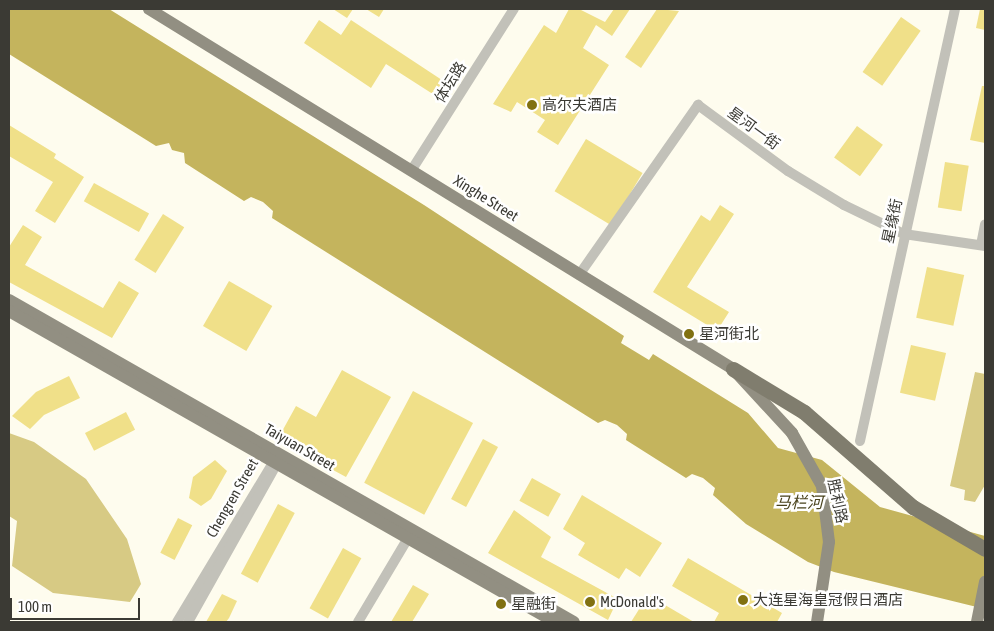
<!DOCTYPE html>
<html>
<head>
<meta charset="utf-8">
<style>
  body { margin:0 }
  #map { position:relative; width:994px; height:631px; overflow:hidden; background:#fefcee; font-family:"Asap Condensed","Noto Sans SC",sans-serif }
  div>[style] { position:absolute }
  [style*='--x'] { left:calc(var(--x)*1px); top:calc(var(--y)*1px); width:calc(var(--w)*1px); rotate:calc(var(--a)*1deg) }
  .green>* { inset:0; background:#d7ca84 }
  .water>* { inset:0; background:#c4b45d }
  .building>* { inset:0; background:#f0e089; transform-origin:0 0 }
  .minor>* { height:10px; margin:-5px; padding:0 5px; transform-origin:5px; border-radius:5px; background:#c2c1b9 }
  .major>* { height:12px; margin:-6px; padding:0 6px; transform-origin:6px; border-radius:6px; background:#928f82 }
  .highway>* { height:15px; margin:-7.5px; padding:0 7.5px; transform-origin:7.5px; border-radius:7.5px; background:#807d6e }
  .dots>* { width:14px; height:14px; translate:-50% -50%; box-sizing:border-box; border:2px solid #fff; border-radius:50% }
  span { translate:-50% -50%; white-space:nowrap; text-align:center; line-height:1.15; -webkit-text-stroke:5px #fff; paint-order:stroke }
  .street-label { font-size:15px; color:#3b3a34 }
  .poi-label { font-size:15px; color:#3b3a34 }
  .left { translate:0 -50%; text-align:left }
  .water-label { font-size:16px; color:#49421c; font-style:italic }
  .frame { position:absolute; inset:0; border:10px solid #3b3a34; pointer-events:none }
  .scale { position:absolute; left:10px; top:598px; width:130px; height:22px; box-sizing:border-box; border:2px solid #3b3a34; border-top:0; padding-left:6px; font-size:15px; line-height:18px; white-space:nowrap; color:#3b3a34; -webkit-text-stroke:4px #fff; paint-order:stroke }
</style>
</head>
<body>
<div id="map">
  <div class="green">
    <i style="clip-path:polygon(975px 372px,985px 374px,985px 485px,975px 502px,964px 500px,965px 490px,950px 486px)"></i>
    <i style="clip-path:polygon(9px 433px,34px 442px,86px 479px,127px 539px,141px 584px,130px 602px,53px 593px,12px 566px,17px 521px,9px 516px)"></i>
  </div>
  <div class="water">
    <i style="clip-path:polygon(9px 9px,109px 9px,424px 205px,624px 336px,621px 343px,649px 360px,653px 354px,748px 413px,778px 448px,822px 460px,880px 507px,985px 536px,985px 609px,834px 572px,808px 562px,746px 524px,713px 495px,715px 488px,703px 478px,692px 474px,686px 478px,626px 440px,627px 434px,617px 425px,605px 420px,598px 423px,272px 218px,273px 211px,263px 202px,251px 197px,244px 201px,185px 163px,184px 153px,172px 150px,169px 143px,156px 146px,9px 54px)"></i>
  </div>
  <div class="building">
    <i style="clip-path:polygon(333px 9px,353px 9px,347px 18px)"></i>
    <i style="clip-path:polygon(366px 9px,384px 9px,379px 17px)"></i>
    <i style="clip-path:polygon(569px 9px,579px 9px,605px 22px,614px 9px,630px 9px,612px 36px,596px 25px,583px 48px,609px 65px,558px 145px,537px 132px,545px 120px,517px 102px,511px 112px,493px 104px,544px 25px,556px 33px)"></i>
    <i style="clip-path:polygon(657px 9px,679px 11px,641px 68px,625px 57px)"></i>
    <i style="clip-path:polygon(980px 9px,985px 9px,985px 30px,976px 28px)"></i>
    <i style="left:901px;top:17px;width:24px;height:67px;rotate:35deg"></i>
    <i style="clip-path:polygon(319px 20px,341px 35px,351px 20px,448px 84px,439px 98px,386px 64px,371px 88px,304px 43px)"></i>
    <i style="clip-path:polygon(982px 86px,985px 86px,985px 143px,970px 140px)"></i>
    <i style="clip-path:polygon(9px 125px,56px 154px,54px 158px,84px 177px,55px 223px,35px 211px,53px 182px,9px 156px)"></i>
    <i style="left:857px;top:126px;width:32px;height:39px;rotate:36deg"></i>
    <i style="left:586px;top:139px;width:66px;height:61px;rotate:31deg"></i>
    <i style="left:945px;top:162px;width:24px;height:46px;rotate:9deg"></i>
    <i style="left:94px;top:183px;width:63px;height:21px;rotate:29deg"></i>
    <i style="clip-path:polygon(720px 205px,734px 214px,687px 287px,729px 312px,717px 331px,653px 292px,701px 215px,710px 221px)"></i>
    <i style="left:163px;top:214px;width:25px;height:54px;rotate:32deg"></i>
    <i style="clip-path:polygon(23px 225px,42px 237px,25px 265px,103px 308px,119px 281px,139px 293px,112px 338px,9px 282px,9px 247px)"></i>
    <i style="left:927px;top:267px;width:38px;height:52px;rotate:12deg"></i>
    <i style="left:229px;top:281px;width:50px;height:52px;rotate:30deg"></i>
    <i style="left:911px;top:345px;width:36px;height:49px;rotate:13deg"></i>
    <i style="clip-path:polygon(342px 370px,391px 397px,346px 477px,298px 451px,301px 446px,280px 435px,296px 406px,316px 417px)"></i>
    <i style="clip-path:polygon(69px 376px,80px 398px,44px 415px,30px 429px,12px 416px,36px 392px)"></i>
    <i style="left:413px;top:391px;width:68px;height:104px;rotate:28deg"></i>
    <i style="left:126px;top:412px;width:20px;height:46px;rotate:63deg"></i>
    <i style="left:483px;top:439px;width:17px;height:68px;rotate:28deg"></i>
    <i style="clip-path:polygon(215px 460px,227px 471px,211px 499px,201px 506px,189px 498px,193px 477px)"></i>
    <i style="left:532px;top:478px;width:33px;height:26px;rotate:29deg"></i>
    <i style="clip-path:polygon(582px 495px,662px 543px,640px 577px,626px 568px,619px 579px,578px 555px,585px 543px,563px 529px)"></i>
    <i style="left:278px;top:504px;width:19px;height:79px;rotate:28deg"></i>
    <i style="clip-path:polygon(514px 510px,551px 537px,541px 557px,618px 599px,608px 620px,488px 553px)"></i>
    <i style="left:178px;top:518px;width:16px;height:39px;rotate:27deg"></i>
    <i style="left:343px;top:548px;width:21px;height:69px;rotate:29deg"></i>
    <i style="clip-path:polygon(688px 558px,782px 613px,777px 622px,714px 622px,719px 613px,672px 586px)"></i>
    <i style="clip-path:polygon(413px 585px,429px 594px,412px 622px,391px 622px)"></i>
    <i style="clip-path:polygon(222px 594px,237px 601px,229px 618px,226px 622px,206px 622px)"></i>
    <i style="clip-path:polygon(648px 595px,694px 622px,631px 622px)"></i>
  </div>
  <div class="minor">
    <i style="--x:411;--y:171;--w:192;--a:-57.6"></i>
    <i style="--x:981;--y:245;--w:21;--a:-79"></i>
    <i style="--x:579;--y:275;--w:208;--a:-55"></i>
    <i style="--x:698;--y:105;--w:112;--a:36.3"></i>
    <i style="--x:788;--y:171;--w:66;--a:31.3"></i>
    <i style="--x:844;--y:205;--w:67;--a:25.8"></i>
    <i style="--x:904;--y:234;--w:82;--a:8.4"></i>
    <i style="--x:860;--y:441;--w:442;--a:-77.6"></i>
    <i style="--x:177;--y:622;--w:194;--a:-58.9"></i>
    <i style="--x:188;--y:622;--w:188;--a:-60.7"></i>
    <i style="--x:358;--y:622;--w:104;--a:-59.2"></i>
  </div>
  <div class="major">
    <i style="--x:149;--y:9;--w:686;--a:31.65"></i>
    <i style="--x:733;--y:369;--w:87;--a:47.3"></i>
    <i style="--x:792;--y:433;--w:61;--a:60.5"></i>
    <i style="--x:822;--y:486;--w:56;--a:82.9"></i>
    <i style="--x:829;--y:542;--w:81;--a:98.5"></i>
    <i style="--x:9;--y:300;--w:650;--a:29.68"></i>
    <i style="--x:9;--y:311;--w:628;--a:29.67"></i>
    <i style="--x:977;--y:622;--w:41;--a:-78.7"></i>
  </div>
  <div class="highway">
    <i style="--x:733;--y:369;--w:83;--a:31.2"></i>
    <i style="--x:804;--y:412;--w:145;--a:41.1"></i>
    <i style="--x:913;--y:507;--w:83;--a:30.3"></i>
  </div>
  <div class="dots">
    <i style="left:532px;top:105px;background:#817111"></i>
    <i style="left:689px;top:334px;background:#817111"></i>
    <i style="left:743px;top:600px;background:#817111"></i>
    <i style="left:590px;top:602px;background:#817111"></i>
    <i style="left:501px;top:604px;background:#817111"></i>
  </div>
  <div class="street-label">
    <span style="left:450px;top:82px;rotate:-58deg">体坛路</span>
    <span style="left:754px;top:128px;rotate:36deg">星河一街</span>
    <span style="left:486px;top:198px;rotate:32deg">Xinghe Street</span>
    <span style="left:892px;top:221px;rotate:-78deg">星缘街</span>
    <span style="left:300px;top:447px;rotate:30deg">Taiyuan Street</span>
    <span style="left:232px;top:498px;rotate:-60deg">Chengren Street</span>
    <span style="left:838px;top:501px;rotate:78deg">胜利路</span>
  </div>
  <div class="poi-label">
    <span class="left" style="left:542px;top:105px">高尔夫酒店</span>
    <span class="left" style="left:699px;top:334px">星河街北</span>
    <span class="left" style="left:753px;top:600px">大连星海皇冠假日酒店</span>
    <span class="left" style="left:600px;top:602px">McDonald's</span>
    <span class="left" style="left:511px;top:604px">星融街</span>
  </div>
  <div class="water-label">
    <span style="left:799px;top:502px">马栏河</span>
  </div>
  <div class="frame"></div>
  <div class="scale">100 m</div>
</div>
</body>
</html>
